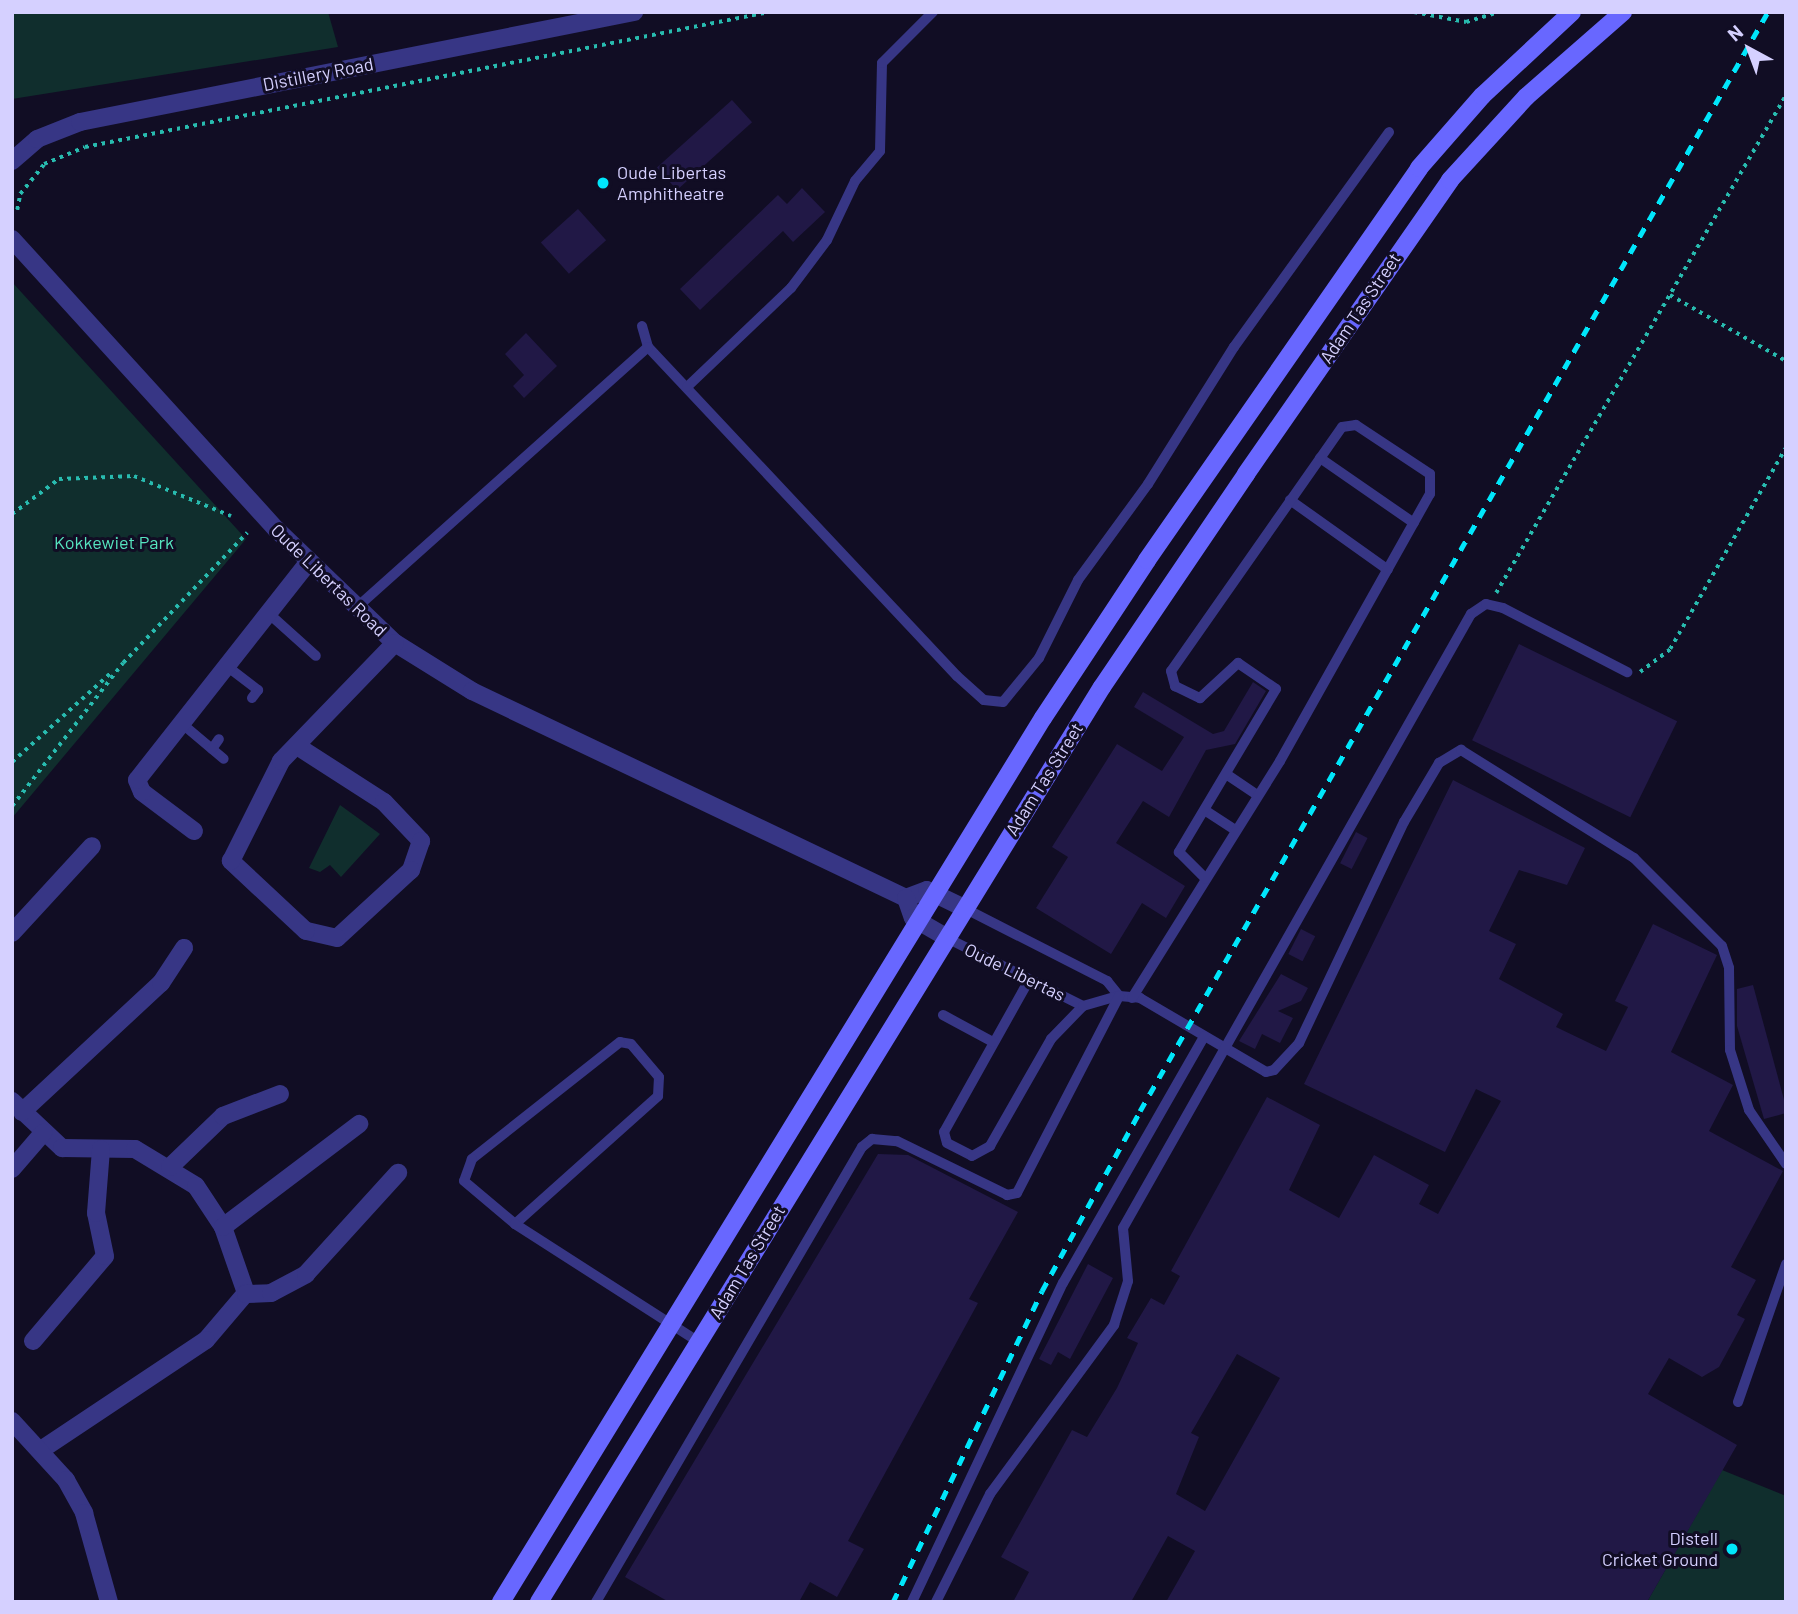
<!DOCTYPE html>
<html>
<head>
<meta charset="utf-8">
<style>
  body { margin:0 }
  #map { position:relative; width:1798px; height:1614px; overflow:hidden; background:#110d24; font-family:Barlow,sans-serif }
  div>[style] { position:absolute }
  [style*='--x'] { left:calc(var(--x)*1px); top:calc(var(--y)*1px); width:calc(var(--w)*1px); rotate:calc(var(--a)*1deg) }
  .green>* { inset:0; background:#102e2d }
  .building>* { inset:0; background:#211846; transform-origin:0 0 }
  .path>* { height:3.5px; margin-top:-1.75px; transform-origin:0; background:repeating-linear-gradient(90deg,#28bbaf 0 3.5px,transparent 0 8.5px) }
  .service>* { height:10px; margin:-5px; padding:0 5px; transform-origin:5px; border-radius:5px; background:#373685 }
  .minor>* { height:18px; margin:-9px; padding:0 9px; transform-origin:9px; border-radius:9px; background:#373685 }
  .secondary>* { height:18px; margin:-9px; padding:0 9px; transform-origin:9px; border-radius:9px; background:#6867ff }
  .rail>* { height:5px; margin-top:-2.5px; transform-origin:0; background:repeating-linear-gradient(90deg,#00e6fb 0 10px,transparent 0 19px) }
  .dots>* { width:19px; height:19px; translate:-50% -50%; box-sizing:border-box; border:4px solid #110d24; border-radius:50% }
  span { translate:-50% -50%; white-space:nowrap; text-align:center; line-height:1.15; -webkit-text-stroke:6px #110d24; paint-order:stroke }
  .street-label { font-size:18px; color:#d5d0ff }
  .poi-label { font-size:18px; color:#d5d0ff }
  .left { translate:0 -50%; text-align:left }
  .right { translate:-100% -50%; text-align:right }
  .park-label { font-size:18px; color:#56e5bf }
  .frame { position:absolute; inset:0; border:14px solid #d5d0ff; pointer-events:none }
  .north { position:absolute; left:1714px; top:14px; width:70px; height:70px; -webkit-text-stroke:5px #110d24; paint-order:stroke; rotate:319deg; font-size:19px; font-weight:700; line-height:28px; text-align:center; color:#d5d0ff }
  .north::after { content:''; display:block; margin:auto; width:24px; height:32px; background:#d5d0ff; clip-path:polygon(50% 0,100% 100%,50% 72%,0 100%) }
</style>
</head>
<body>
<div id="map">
  <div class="green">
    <i style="clip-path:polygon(12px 12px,328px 12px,338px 47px,12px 99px)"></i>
    <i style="clip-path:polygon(12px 282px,246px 539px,12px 818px)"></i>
    <i style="clip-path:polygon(340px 805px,380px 834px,341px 877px,330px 865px,320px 872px,309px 868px)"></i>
    <i style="clip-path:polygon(1722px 1470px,1786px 1496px,1786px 1602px,1647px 1602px)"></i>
  </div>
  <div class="building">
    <i style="left:732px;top:100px;width:30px;height:101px;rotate:48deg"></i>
    <i style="clip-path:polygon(802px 188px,825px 212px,793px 242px,783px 231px,700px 310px,680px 289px,778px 195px,787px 204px)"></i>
    <i style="left:578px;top:209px;width:42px;height:50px;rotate:48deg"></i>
    <i style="clip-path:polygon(526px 333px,557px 366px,524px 398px,513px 386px,524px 375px,505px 354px)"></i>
    <i style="left:1519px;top:644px;width:176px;height:107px;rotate:26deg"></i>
    <i style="clip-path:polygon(1253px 682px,1266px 691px,1235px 744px,1206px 750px,1169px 817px,1143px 801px,1116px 843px,1185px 886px,1166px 918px,1142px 903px,1111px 954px,1036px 908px,1068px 857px,1052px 847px,1117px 744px,1162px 771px,1184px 737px,1134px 707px,1143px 692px,1213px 734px,1224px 731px)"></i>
    <i style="clip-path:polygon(evenodd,1453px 780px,1585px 848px,1567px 885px,1519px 870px,1489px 931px,1516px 944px,1499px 979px,1563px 1014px,1556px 1027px,1606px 1051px,1628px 1007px,1615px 1001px,1653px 924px,1717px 955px,1671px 1052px,1733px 1085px,1709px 1131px,1783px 1171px,1731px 1267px,1756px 1280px,1737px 1315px,1745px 1319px,1719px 1367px,1702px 1377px,1669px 1358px,1648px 1394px,1737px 1445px,1647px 1602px,1166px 1602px,1195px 1551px,1168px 1536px,1131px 1602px,1013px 1602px,1029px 1572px,1001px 1557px,1072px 1430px,1087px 1437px,1117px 1388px,1138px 1343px,1127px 1338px,1151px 1298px,1164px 1305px,1180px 1276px,1171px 1271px,1267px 1097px,1320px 1125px,1289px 1190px,1339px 1218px,1374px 1155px,1429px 1185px,1419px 1204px,1438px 1214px,1501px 1101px,1476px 1089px,1445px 1152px,1304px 1084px,1453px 780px,1237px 1354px,1280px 1378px,1205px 1511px,1176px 1494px,1199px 1437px,1191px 1433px,1237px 1354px)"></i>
    <i style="left:1356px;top:832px;width:13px;height:35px;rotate:27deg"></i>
    <i style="left:1301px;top:929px;width:16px;height:28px;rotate:27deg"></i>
    <i style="clip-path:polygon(1281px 974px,1308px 988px,1301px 1001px,1278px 1011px,1293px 1018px,1280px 1043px,1262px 1034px,1255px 1049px,1239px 1041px)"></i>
    <i style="clip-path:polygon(1753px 985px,1786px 1107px,1786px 1113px,1764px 1119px,1737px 1026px,1737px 989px)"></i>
    <i style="clip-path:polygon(878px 1154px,908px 1155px,1018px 1212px,969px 1299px,978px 1303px,848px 1541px,864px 1549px,837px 1597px,810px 1582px,799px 1602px,669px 1602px,625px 1577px)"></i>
    <i style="clip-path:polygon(1088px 1264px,1113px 1278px,1070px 1359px,1058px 1352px,1051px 1365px,1039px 1359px)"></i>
  </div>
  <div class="path">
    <i style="--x:1414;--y:12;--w:53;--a:10.9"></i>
    <i style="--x:1466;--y:22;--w:34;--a:-17"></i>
    <i style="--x:17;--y:210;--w:16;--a:-79"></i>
    <i style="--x:20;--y:194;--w:38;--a:-51"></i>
    <i style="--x:44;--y:164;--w:44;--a:-22.5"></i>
    <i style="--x:85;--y:147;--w:697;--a:-11.16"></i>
    <i style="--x:1670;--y:295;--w:133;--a:29.6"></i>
    <i style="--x:12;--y:514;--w:59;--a:-36.7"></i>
    <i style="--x:59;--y:479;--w:75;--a:-2.3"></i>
    <i style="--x:134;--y:476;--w:105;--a:22.4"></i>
    <i style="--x:1496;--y:593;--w:576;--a:-59.79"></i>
    <i style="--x:1640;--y:672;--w:38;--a:-37"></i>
    <i style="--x:1670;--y:649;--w:233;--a:-60.1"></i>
    <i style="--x:12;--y:762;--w:135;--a:-42"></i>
    <i style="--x:12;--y:806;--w:181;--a:-52.2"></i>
    <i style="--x:123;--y:663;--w:180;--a:-46.4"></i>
  </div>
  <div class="service">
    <i style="--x:642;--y:326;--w:22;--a:74"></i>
    <i style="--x:648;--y:347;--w:451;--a:46.8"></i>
    <i style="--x:957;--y:676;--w:36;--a:42"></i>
    <i style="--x:984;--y:700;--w:19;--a:6"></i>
    <i style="--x:1003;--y:702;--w:57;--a:-50.7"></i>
    <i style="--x:1039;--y:658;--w:87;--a:-63.4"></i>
    <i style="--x:1078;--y:580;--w:119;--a:-53.9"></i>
    <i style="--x:1148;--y:484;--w:162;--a:-57.9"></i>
    <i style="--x:1234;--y:347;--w:265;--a:-54.2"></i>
    <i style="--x:687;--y:387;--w:144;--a:-43.6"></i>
    <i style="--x:791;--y:288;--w:60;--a:-53.1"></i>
    <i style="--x:827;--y:240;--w:65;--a:-64.6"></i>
    <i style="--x:855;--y:181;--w:39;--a:-50"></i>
    <i style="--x:880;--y:151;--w:88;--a:-88.7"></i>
    <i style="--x:882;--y:63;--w:72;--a:-45"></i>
    <i style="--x:1320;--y:458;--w:114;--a:34.7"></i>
    <i style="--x:1290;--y:500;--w:120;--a:35.5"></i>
    <i style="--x:355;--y:609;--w:393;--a:-41.8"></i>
    <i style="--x:266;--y:611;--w:67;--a:42"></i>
    <i style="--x:224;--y:664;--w:43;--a:37.4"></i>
    <i style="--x:258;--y:690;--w:10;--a:127"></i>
    <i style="--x:180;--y:722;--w:57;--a:40.1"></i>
    <i style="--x:212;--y:749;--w:12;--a:-55"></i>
    <i style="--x:1229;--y:776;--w:32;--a:34"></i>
    <i style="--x:1206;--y:811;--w:33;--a:33"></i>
    <i style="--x:964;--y:908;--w:161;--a:27"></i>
    <i style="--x:1107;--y:981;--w:19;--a:51"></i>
    <i style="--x:947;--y:938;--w:152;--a:26.6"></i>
    <i style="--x:1029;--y:980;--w:174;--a:119.2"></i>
    <i style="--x:944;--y:1132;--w:11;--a:75"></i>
    <i style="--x:947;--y:1143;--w:28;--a:27"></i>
    <i style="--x:972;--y:1156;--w:21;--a:-29"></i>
    <i style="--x:990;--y:1146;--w:123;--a:-60.3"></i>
    <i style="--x:1051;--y:1039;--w:46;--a:-45.9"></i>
    <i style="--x:1083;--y:1006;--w:37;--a:-16"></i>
    <i style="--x:1119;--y:996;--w:21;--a:5"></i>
    <i style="--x:1140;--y:998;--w:146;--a:30.4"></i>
    <i style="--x:1266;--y:1072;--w:8;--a:-14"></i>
    <i style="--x:1274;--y:1070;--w:37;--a:-47"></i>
    <i style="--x:1299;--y:1043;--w:245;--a:-64.6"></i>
    <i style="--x:1404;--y:822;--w:69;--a:-59.3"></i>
    <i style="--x:1439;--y:763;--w:26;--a:-31"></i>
    <i style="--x:1461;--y:750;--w:204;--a:32"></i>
    <i style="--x:1634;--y:858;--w:124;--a:45"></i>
    <i style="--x:1722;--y:946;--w:23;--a:72"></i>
    <i style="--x:1729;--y:968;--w:82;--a:89.3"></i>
    <i style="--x:1730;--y:1050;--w:63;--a:72.4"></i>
    <i style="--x:1749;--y:1110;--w:65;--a:55.6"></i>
    <i style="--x:1132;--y:998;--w:279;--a:-58"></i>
    <i style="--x:1280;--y:761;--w:306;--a:-60.7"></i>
    <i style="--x:1430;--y:494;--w:20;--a:-90"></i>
    <i style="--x:1430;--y:474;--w:89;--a:-146.5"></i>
    <i style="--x:1356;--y:425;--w:14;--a:172"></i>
    <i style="--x:1342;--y:427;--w:298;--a:125"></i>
    <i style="--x:1171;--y:671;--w:16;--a:75"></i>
    <i style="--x:1175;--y:686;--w:28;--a:26"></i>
    <i style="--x:1200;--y:698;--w:52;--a:-42.6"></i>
    <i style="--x:1238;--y:663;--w:46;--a:34.4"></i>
    <i style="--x:1276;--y:689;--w:190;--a:120.8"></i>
    <i style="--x:1179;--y:852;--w:38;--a:45"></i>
    <i style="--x:943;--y:1015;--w:57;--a:28.4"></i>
    <i style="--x:515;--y:1224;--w:192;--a:-41.8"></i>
    <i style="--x:658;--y:1096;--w:19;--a:-87"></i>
    <i style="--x:659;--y:1077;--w:43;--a:-130.3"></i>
    <i style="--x:631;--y:1044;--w:11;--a:-170"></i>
    <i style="--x:620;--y:1042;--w:189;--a:141.7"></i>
    <i style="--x:472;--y:1159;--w:23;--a:110"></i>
    <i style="--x:464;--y:1181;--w:67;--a:40.1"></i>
    <i style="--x:515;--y:1224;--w:219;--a:32.7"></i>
    <i style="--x:1738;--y:1402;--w:146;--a:-70.8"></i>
    <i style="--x:596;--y:1602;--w:527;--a:-59.69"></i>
    <i style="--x:862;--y:1147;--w:13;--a:-39"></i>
    <i style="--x:872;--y:1139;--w:25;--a:5"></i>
    <i style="--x:897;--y:1141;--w:123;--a:26.1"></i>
    <i style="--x:1007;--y:1195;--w:10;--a:-11"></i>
    <i style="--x:1017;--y:1193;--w:222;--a:-62.6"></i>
    <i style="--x:912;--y:1602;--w:353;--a:-64.7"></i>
    <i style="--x:1063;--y:1283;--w:284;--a:-60.2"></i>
    <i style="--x:936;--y:1602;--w:121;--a:-63.4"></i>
    <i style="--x:990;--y:1494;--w:210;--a:-53.7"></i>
    <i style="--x:1114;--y:1325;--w:46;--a:-72.3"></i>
    <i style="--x:1128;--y:1281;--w:53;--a:-95.4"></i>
    <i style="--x:1123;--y:1228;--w:706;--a:-60.46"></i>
    <i style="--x:1471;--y:614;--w:18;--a:-34"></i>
    <i style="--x:1486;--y:604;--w:17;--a:13"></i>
    <i style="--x:1503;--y:608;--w:140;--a:27.3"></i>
  </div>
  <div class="minor">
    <i style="--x:12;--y:161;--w:33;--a:-41"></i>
    <i style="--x:37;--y:139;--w:46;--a:-21.6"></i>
    <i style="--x:80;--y:122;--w:565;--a:-11.23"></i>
    <i style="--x:12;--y:239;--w:392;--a:47.7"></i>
    <i style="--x:276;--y:529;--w:165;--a:43.8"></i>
    <i style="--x:395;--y:643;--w:91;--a:31.9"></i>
    <i style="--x:472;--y:691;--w:481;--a:25.5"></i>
    <i style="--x:297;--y:746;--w:103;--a:32.8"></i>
    <i style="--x:384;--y:802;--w:54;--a:46.5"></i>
    <i style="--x:421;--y:841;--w:31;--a:109"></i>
    <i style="--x:411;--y:870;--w:100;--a:137.4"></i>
    <i style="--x:337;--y:938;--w:32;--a:-167"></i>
    <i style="--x:306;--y:931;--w:103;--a:-137"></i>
    <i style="--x:231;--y:861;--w:112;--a:-63.4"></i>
    <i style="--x:281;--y:761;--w:164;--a:-46"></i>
    <i style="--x:194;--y:831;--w:65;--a:-143.1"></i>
    <i style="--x:142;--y:792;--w:13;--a:-113"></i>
    <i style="--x:137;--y:780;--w:276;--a:-51.8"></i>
    <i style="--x:906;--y:898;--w:22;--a:-21"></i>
    <i style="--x:927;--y:890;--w:41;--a:25.9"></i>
    <i style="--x:906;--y:898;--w:21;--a:71"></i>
    <i style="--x:913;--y:918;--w:39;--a:30"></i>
    <i style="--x:12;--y:933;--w:118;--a:-47.4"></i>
    <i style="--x:12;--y:1101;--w:69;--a:43.2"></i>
    <i style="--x:62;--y:1148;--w:73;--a:0.8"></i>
    <i style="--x:135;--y:1149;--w:71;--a:31.2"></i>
    <i style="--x:196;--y:1186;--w:49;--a:56.6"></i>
    <i style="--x:223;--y:1227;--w:70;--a:70.8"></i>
    <i style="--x:246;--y:1293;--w:62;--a:130.4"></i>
    <i style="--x:206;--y:1340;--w:198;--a:146.3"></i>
    <i style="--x:22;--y:1112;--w:190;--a:-42.9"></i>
    <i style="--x:161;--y:983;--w:42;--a:-56.7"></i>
    <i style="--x:170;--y:1167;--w:74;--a:-43.9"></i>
    <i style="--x:223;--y:1116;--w:61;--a:-21.1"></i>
    <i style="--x:12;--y:1169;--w:48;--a:-49.3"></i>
    <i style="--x:223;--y:1227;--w:171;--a:-37.1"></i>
    <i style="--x:246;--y:1294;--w:25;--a:-2"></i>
    <i style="--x:271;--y:1293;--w:40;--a:-28"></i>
    <i style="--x:306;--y:1274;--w:137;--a:-47.7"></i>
    <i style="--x:33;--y:1341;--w:111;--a:-49.7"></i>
    <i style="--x:105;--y:1256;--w:44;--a:-101.8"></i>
    <i style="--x:96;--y:1213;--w:64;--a:-85.5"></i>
    <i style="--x:12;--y:1421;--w:80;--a:47.5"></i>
    <i style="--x:66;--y:1480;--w:38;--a:61"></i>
    <i style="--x:84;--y:1513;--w:92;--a:74.3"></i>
  </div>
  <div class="secondary">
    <i style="--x:501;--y:1602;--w:1037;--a:-58.49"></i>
    <i style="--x:1043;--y:718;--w:189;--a:-56.6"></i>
    <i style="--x:1147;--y:560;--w:477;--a:-55.2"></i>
    <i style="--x:1419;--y:168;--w:96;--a:-48.8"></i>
    <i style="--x:1482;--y:96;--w:123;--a:-43"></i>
    <i style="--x:539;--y:1602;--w:1074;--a:-58.4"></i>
    <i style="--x:1102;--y:687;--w:257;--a:-55.9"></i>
    <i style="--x:1246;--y:474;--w:358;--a:-55.2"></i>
    <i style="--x:1450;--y:180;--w:113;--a:-47.5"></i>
    <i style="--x:1526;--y:97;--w:129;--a:-41.2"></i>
  </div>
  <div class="rail">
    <i style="--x:893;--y:1602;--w:345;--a:-64.4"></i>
    <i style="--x:1042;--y:1291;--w:205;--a:-61.4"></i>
    <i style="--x:1140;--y:1111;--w:1266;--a:-60.26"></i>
  </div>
  <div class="dots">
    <i style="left:603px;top:183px;background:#00e6fb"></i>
    <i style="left:1732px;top:1549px;background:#00e6fb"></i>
  </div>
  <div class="street-label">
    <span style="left:318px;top:74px;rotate:-11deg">Distillery Road</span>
    <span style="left:1360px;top:308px;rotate:-56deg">Adam Tas Street</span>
    <span style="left:329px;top:580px;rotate:44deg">Oude Libertas Road</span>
    <span style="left:1044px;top:779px;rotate:-58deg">Adam Tas Street</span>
    <span style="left:1015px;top:972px;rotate:26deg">Oude Libertas</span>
    <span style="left:747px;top:1262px;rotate:-59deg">Adam Tas Street</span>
  </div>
  <div class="poi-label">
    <span class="left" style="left:617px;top:183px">Oude Libertas<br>Amphitheatre</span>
    <span class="right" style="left:1718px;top:1549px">Distell<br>Cricket Ground</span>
  </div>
  <div class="park-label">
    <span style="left:114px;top:542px">Kokkewiet Park</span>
  </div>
  <div class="frame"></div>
  <div class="north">N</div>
</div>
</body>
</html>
